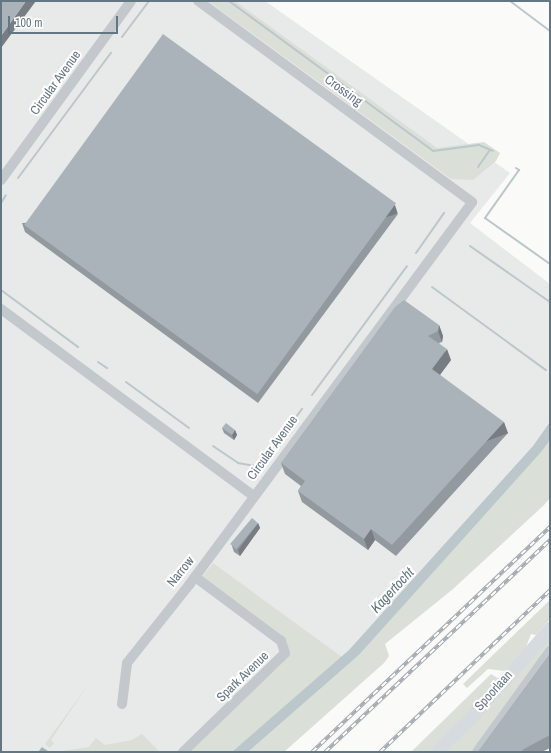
<!DOCTYPE html>
<html>
<head>
<meta charset="utf-8">
<style>
  body { margin:0 }
  #map { position:relative; width:551px; height:753px; overflow:hidden; background:#fafaf8; font-family:"Archivo Narrow",sans-serif }
  div>[style] { position:absolute }
  [style*='--x'] { left:calc(var(--x)*1px); top:calc(var(--y)*1px); width:calc(var(--w)*1px); rotate:calc(var(--a)*1deg) }
  .built>* { inset:0; background:#e8e9e9 }
  .green>* { inset:0; background:#dadfd7 }
  .water>* { inset:0; background:#bbc7cb }
  .stream>* { height:2px; margin:-1px; padding:0 1px; transform-origin:1px; border-radius:1px; background:#bbc7cb }
  .minor>* { height:10px; margin:-5px; padding:0 5px; transform-origin:5px; border-radius:5px; background:#c3c8cc }
  .major>* { height:13px; margin:-6.5px; padding:0 6.5px; transform-origin:6.5px; border-radius:6.5px; background:#d6dbdf }
  .rail>* { height:3.5px; margin-top:-1.75px; transform-origin:0; background:repeating-linear-gradient(90deg,#fff 0 6px,#a2aab0 0 12px); box-sizing:border-box; border-block:1px solid #a2aab0 }
  .wall>* { inset:0; background:#929a9f }
  .shaded-wall>* { inset:0; background:#777d82; transform-origin:0 0 }
  .building>* { inset:0; background:#aab3b9; transform-origin:0 0 }
  span { translate:-50% -50%; white-space:nowrap; text-align:center; line-height:1.15; -webkit-text-stroke:4px #fff; paint-order:stroke }
  .street-label { font-size:13px; color:#657683 }
  .water-label { font-size:14px; color:#60757c; font-style:italic }
  .frame { position:absolute; inset:0; border:2px solid #657683; pointer-events:none }
  .scale { position:absolute; left:8px; top:16px; width:110px; height:18px; box-sizing:border-box; border:2px solid #657683; border-top:0; padding-left:5px; font-size:12px; line-height:14px; white-space:nowrap; color:#657683; -webkit-text-stroke:3px #fff; paint-order:stroke }
</style>
</head>
<body>
<div id="map">
  <div class="built">
    <i style="clip-path:polygon(1px 1px,265px 1px,510px 173px,470px 223px,550px 284px,550px 428px,354px 653px,241px 752px,1px 752px)"></i>
  </div>
  <div class="green">
    <i style="clip-path:polygon(208px 1px,235px 1px,437px 148px,484px 142px,500px 153px,496px 161px,473px 180px,451px 179px)"></i>
    <i style="clip-path:polygon(550px 440px,550px 498px,544px 505px,453px 589px,385px 644px,389px 656px,384px 663px,284px 752px,248px 752px,359px 655px)"></i>
    <i style="clip-path:polygon(213px 563px,342px 657px,232px 752px,189px 752px,290px 653px,286px 640px,206px 582px,203px 576px)"></i>
    <i style="clip-path:polygon(550px 600px,550px 619px,536px 635px,531px 634px,526px 647px,505px 671px,488px 669px,467px 688px,463px 684px)"></i>
    <i style="clip-path:polygon(550px 632px,550px 645px,471px 752px,442px 752px,497px 699px)"></i>
    <i style="clip-path:polygon(491px 674px,499px 679px,471px 714px,429px 752px,411px 752px)"></i>
    <i style="clip-path:polygon(88px 685px,51px 740px,54px 743px,50px 748px,45px 744px)"></i>
    <i style="clip-path:polygon(142px 734px,160px 752px,57px 752px,89px 747px,96px 738px,105px 745px,132px 740px)"></i>
  </div>
  <div class="water">
    <i style="clip-path:polygon(550px 422px,550px 440px,541px 452px,359px 655px,248px 752px,232px 752px,349px 650px,533px 446px)"></i>
  </div>
  <div class="stream">
    <i style="--x:229;--y:1;--w:253;--a:36.3"></i>
    <i style="--x:433;--y:151;--w:46;--a:-7.4"></i>
    <i style="--x:479;--y:145;--w:15;--a:23"></i>
    <i style="--x:510;--y:1;--w:50;--a:36.9"></i>
    <i style="--x:122;--y:37;--w:45;--a:-53.1"></i>
    <i style="--x:478;--y:167;--w:21;--a:-55"></i>
    <i style="--x:516;--y:168;--w:4;--a:34"></i>
    <i style="--x:519;--y:170;--w:59;--a:125.3"></i>
    <i style="--x:485;--y:218;--w:80;--a:35.3"></i>
    <i style="--x:18;--y:178;--w:156;--a:-53.4"></i>
    <i style="--x:1;--y:203;--w:9;--a:-58"></i>
    <i style="--x:470;--y:246;--w:98;--a:35"></i>
    <i style="--x:416;--y:253;--w:49;--a:-55"></i>
    <i style="--x:432;--y:287;--w:141;--a:36.1"></i>
    <i style="--x:1;--y:290;--w:96;--a:36.5"></i>
    <i style="--x:98;--y:362;--w:11;--a:34"></i>
    <i style="--x:126;--y:382;--w:78;--a:36.1"></i>
    <i style="--x:312;--y:395;--w:160;--a:-53.6"></i>
    <i style="--x:213;--y:446;--w:30;--a:34"></i>
    <i style="--x:238;--y:463;--w:17;--a:10"></i>
    <i style="--x:255;--y:466;--w:11;--a:-34"></i>
    <i style="--x:264;--y:460;--w:64;--a:-53.3"></i>
  </div>
  <div class="minor">
    <i style="--x:1;--y:180;--w:221;--a:-54"></i>
    <i style="--x:1;--y:309;--w:315;--a:36.5"></i>
    <i style="--x:122;--y:704;--w:41;--a:-83"></i>
    <i style="--x:127;--y:663;--w:100;--a:-51.5"></i>
    <i style="--x:189;--y:585;--w:476;--a:-53.5"></i>
    <i style="--x:472;--y:202;--w:340;--a:-143.7"></i>
    <i style="--x:183;--y:752;--w:142;--a:-44.1"></i>
    <i style="--x:285;--y:653;--w:13;--a:-108"></i>
    <i style="--x:281;--y:641;--w:107;--a:-143.3"></i>
    <i style="--x:477;--y:752;--w:125;--a:-54.1"></i>
  </div>
  <div class="major">
    <i style="--x:436;--y:752;--w:58;--a:-45"></i>
    <i style="--x:477;--y:711;--w:111;--a:-48.7"></i>
  </div>
  <div class="rail">
    <i style="--x:312;--y:752;--w:328;--a:-43.4"></i>
    <i style="--x:325;--y:752;--w:309;--a:-43.3"></i>
    <i style="--x:380;--y:752;--w:235;--a:-43.6"></i>
  </div>
  <div class="wall">
    <i style="clip-path:polygon(398px 214px,258px 403px,25px 232px,22px 223px)"></i>
    <i style="clip-path:polygon(439px 325px,443px 336px,442px 342px,439px 343px,451px 360px,440px 375px,508px 433px,396px 556px,375px 540px,368px 550px,302px 502px,298px 491px,301px 486px,285px 474px,281px 463px)"></i>
    <i style="clip-path:polygon(222px 428px,235px 430px,237px 435px,234px 440px,224px 433px)"></i>
    <i style="clip-path:polygon(258px 523px,260px 528px,240px 556px,234px 552px,232px 546px)"></i>
    <i style="clip-path:polygon(550px 654px,550px 748px,542px 752px,478px 752px)"></i>
  </div>
  <div class="shaded-wall">
    <i style="clip-path:polygon(26px 1px,36px 1px,1px 48px,1px 36px)"></i>
    <i style="left:395px;top:205px;width:9px;height:236px;rotate:72deg"></i>
    <i style="clip-path:polygon(439px 325px,443px 336px,442px 342px,438px 331px)"></i>
    <i style="clip-path:polygon(447px 349px,451px 360px,436px 380px,432px 369px)"></i>
    <i style="left:504px;top:422px;width:12px;height:166px;rotate:70deg"></i>
    <i style="clip-path:polygon(235px 430px,237px 435px,234px 440px,232px 435px)"></i>
    <i style="clip-path:polygon(258px 523px,260px 528px,240px 556px,238px 550px)"></i>
    <i style="clip-path:polygon(371px 529px,375px 540px,368px 550px,364px 539px)"></i>
  </div>
  <div class="building">
    <i style="clip-path:polygon(1px 1px,26px 1px,1px 36px)"></i>
    <i style="left:163px;top:34px;width:288px;height:236px;rotate:36deg"></i>
    <i style="clip-path:polygon(404px 300px,439px 325px,438px 331px,428px 336px,447px 349px,432px 369px,504px 422px,392px 545px,371px 529px,364px 539px,298px 491px,305px 481px,281px 463px,395px 307px)"></i>
    <i style="clip-path:polygon(226px 423px,235px 430px,232px 435px,222px 428px)"></i>
    <i style="left:252px;top:518px;width:8px;height:34px;rotate:40deg"></i>
    <i style="clip-path:polygon(550px 654px,550px 735px,522px 750px,525px 752px,478px 752px)"></i>
    <i style="clip-path:polygon(42px 747px,48px 751px,47px 752px,38px 752px)"></i>
  </div>
  <div class="street-label">
    <span style="left:56px;top:83px;rotate:-54deg">Circular Avenue</span>
    <span style="left:343px;top:91px;rotate:36deg">Crossing</span>
    <span style="left:273px;top:448px;rotate:-54deg">Circular Avenue</span>
    <span style="left:181px;top:572px;rotate:-51deg">Narrow</span>
    <span style="left:243px;top:677px;rotate:-44deg">Spark Avenue</span>
    <span style="left:494px;top:691px;rotate:-48deg">Spoorlaan</span>
  </div>
  <div class="water-label">
    <span style="left:392px;top:590px;rotate:-47deg">Kagertocht</span>
  </div>
  <div class="frame"></div>
  <div class="scale">100 m</div>
</div>
</body>
</html>
